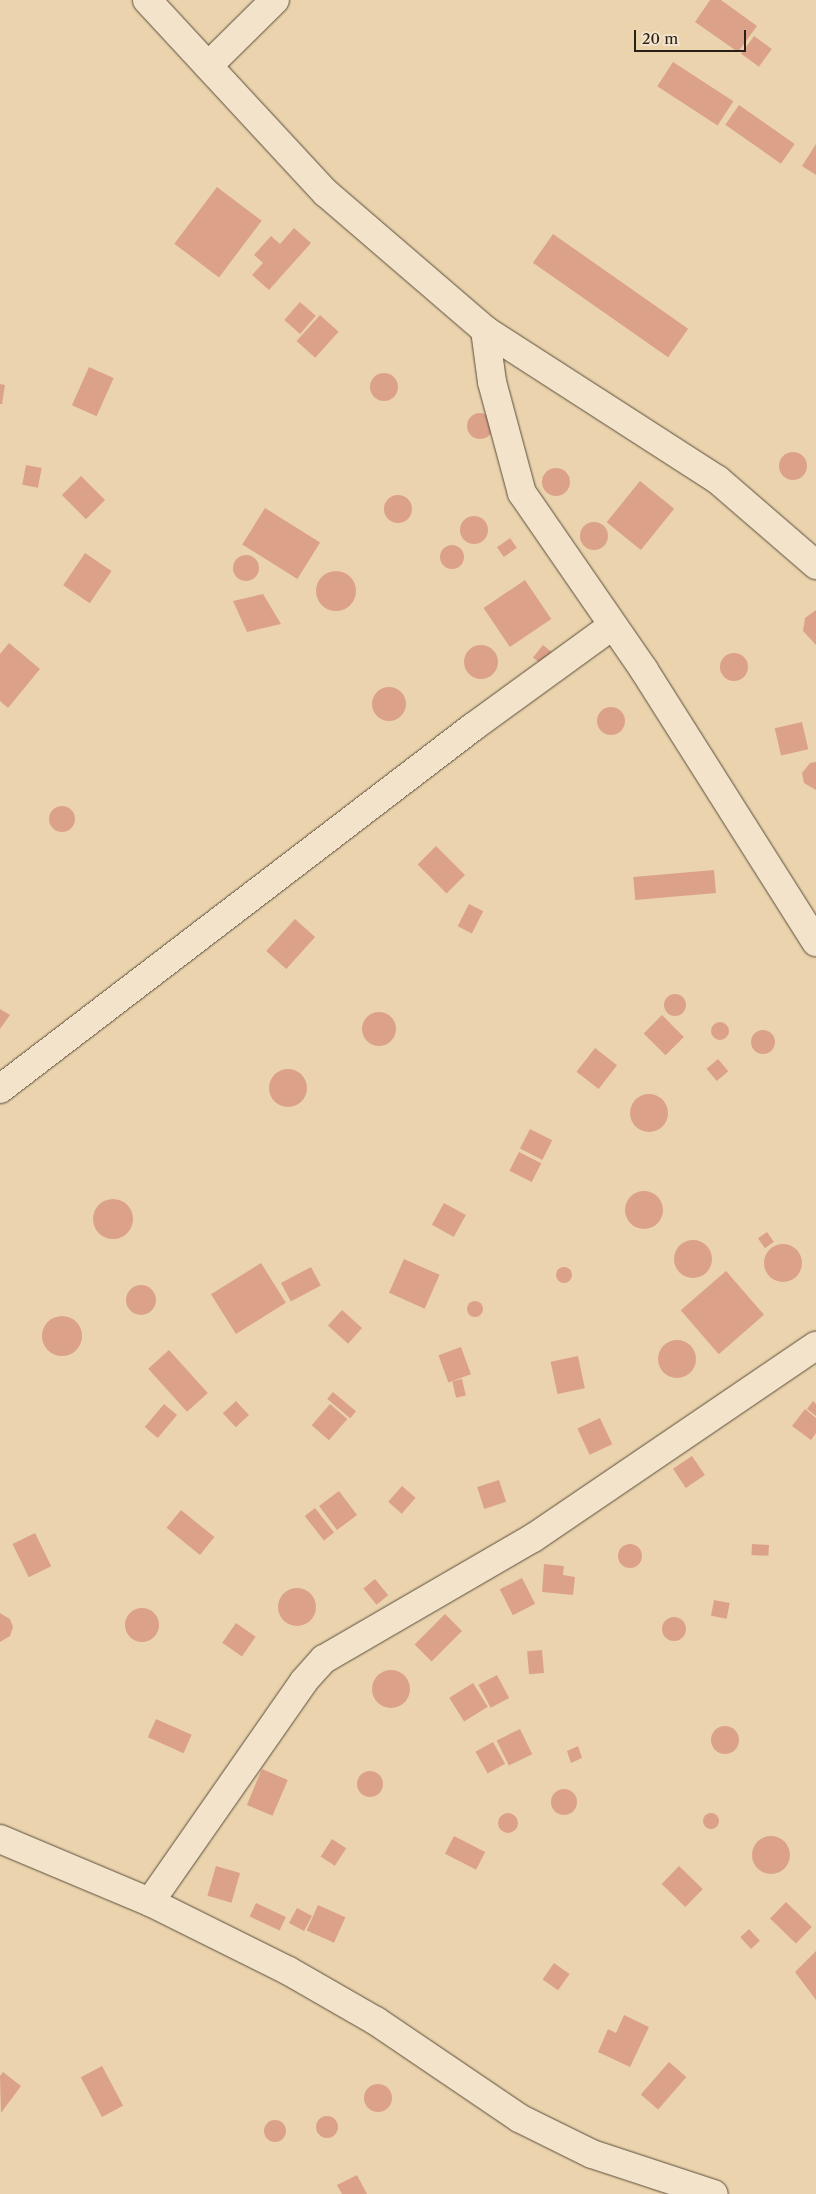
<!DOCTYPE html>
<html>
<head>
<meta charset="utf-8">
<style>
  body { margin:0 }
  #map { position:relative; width:816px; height:2194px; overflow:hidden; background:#ebd4ad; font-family:"Libre Caslon Text",serif }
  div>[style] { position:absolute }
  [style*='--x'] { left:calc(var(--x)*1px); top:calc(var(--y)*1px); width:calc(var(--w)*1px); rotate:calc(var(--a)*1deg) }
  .building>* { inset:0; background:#dca289; transform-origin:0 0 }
  .round { border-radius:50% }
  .roads { filter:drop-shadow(0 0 1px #5a4d3d) drop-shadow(0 0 1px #5a4d3d) }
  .street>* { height:28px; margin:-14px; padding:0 14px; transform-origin:14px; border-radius:14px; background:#f2e3ca }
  span { translate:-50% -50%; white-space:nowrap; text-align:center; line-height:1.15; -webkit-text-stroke:4px #f2e3ca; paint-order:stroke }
  .scale { position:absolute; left:634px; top:30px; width:112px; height:22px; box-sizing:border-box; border:2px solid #2a2018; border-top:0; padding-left:6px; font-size:15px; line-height:18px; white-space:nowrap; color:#2a2018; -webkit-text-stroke:4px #f2e3ca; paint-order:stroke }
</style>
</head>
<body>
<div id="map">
  <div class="building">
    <i style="clip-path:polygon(710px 0,721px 0,757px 26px,738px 52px,695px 22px)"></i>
    <i style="left:754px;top:36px;width:22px;height:22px;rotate:36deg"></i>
    <i style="left:673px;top:62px;width:72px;height:29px;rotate:33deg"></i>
    <i style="left:739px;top:105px;width:68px;height:24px;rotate:35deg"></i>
    <i style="clip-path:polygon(816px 144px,816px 175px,802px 166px)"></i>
    <i style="left:217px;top:187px;width:56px;height:71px;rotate:37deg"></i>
    <i style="clip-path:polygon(294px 228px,311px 243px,269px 290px,252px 275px,263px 263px,254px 255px,271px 236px,280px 244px)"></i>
    <i style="left:553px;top:234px;width:165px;height:35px;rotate:35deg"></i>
    <i style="left:300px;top:302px;width:21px;height:24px;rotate:41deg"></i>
    <i style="left:320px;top:315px;width:25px;height:35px;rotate:42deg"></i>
    <i style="left:89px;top:367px;width:27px;height:42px;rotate:24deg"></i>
    <i class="round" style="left:370px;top:373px;width:28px;height:28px"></i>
    <i style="clip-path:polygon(0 384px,5px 385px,2px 404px,0 404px)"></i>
    <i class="round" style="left:467px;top:413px;width:26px;height:26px"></i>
    <i class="round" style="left:779px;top:452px;width:28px;height:28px"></i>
    <i style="left:26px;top:465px;width:16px;height:20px;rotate:11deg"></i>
    <i class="round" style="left:542px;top:468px;width:28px;height:28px"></i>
    <i style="left:81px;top:476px;width:34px;height:27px;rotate:45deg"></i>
    <i style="left:640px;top:481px;width:44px;height:53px;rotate:39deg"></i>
    <i class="round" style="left:384px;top:495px;width:28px;height:28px"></i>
    <i style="left:265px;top:508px;width:65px;height:43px;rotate:32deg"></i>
    <i class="round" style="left:460px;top:516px;width:28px;height:28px"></i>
    <i class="round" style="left:580px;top:522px;width:28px;height:28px"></i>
    <i style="left:510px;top:538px;width:12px;height:16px;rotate:55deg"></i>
    <i class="round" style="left:440px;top:545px;width:24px;height:24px"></i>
    <i style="left:85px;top:553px;width:32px;height:39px;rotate:34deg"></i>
    <i class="round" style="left:233px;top:555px;width:26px;height:26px"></i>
    <i class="round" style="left:316px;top:571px;width:40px;height:40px"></i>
    <i style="left:525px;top:580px;width:47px;height:50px;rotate:56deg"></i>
    <i style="clip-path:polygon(263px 594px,281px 624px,247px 632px,233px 601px)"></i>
    <i style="clip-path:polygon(816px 610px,816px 645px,803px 631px,805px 618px)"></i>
    <i style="clip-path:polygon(9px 643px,40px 669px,8px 708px,0 701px,0 654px)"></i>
    <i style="left:543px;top:645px;width:14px;height:16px;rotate:39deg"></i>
    <i class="round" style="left:464px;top:645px;width:34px;height:34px"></i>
    <i class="round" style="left:720px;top:653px;width:28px;height:28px"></i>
    <i class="round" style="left:372px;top:687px;width:34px;height:34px"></i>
    <i class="round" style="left:597px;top:707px;width:28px;height:28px"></i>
    <i style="left:802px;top:722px;width:28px;height:28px;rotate:77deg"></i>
    <i style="clip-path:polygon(816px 762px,816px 790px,804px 783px,802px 773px,810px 763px)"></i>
    <i class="round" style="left:49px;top:806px;width:26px;height:26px"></i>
    <i style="left:436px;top:846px;width:41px;height:26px;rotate:45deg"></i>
    <i style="left:714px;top:870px;width:23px;height:81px;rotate:85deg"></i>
    <i style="left:469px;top:904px;width:16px;height:25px;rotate:27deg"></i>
    <i style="left:295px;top:919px;width:27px;height:43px;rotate:42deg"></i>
    <i class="round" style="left:664px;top:994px;width:22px;height:22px"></i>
    <i style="clip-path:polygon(0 1009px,10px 1015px,0 1029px)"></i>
    <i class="round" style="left:362px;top:1012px;width:34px;height:34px"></i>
    <i style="left:662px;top:1015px;width:31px;height:26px;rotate:45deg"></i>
    <i class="round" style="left:711px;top:1022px;width:18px;height:18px"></i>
    <i class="round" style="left:751px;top:1030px;width:24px;height:24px"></i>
    <i style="left:595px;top:1048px;width:28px;height:30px;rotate:38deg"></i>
    <i style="left:718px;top:1059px;width:16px;height:15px;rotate:50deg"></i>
    <i class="round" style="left:269px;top:1069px;width:38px;height:38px"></i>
    <i class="round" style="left:630px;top:1094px;width:38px;height:38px"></i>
    <i style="left:530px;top:1129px;width:25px;height:22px;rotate:27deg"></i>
    <i style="left:519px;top:1152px;width:25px;height:21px;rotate:27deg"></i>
    <i class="round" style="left:625px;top:1191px;width:38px;height:38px"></i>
    <i class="round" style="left:93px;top:1199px;width:40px;height:40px"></i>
    <i style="left:444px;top:1203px;width:25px;height:25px;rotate:29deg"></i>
    <i style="left:767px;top:1232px;width:12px;height:11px;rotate:55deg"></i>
    <i class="round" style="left:674px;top:1240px;width:38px;height:38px"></i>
    <i class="round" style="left:764px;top:1244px;width:38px;height:38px"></i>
    <i style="left:404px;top:1259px;width:39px;height:37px;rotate:24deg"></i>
    <i style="left:261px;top:1263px;width:47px;height:59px;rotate:58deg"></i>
    <i class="round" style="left:556px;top:1267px;width:16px;height:16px"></i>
    <i style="left:311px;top:1267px;width:21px;height:34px;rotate:62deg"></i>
    <i style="left:726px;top:1271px;width:58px;height:60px;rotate:49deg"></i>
    <i class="round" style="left:126px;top:1285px;width:30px;height:30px"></i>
    <i class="round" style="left:467px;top:1301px;width:16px;height:16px"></i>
    <i style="left:342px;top:1310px;width:27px;height:21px;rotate:42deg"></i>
    <i class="round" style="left:42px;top:1316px;width:40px;height:40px"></i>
    <i class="round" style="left:658px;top:1340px;width:38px;height:38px"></i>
    <i style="left:461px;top:1347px;width:29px;height:24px;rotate:70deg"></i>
    <i style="left:169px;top:1350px;width:58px;height:28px;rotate:48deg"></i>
    <i style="left:578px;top:1356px;width:33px;height:28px;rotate:78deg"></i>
    <i style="left:462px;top:1379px;width:17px;height:10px;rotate:77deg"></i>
    <i style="left:333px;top:1392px;width:30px;height:9px;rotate:40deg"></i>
    <i style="left:236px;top:1401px;width:19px;height:18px;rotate:47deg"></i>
    <i style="clip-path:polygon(813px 1401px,816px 1404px,816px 1416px,807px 1409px)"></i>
    <i style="left:164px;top:1404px;width:17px;height:30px;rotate:40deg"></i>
    <i style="left:330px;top:1404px;width:23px;height:28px;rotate:41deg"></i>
    <i style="clip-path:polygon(805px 1409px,816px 1418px,816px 1433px,811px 1440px,792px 1426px)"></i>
    <i style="left:600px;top:1418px;width:29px;height:25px;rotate:65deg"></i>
    <i style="left:692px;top:1456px;width:23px;height:23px;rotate:56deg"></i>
    <i style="left:499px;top:1480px;width:23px;height:23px;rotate:72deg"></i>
    <i style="left:402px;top:1486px;width:18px;height:21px;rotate:41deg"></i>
    <i style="left:339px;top:1491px;width:30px;height:25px;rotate:53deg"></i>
    <i style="left:315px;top:1508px;width:31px;height:13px;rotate:52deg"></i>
    <i style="left:181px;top:1510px;width:43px;height:23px;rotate:39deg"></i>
    <i style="left:35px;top:1533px;width:37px;height:25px;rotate:64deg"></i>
    <i style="left:752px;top:1544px;width:17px;height:11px;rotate:3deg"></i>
    <i class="round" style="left:618px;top:1544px;width:24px;height:24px"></i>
    <i style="clip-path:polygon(544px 1564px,564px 1566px,563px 1575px,575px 1577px,573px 1595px,542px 1592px)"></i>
    <i style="left:522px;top:1578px;width:29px;height:25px;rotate:63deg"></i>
    <i style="left:375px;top:1579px;width:21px;height:15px;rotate:51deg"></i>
    <i class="round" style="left:278px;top:1588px;width:38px;height:38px"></i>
    <i style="left:714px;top:1600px;width:16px;height:16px;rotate:11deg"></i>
    <i class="round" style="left:125px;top:1608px;width:34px;height:34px"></i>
    <i style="clip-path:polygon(0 1613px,10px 1619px,13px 1627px,10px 1636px,0 1642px)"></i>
    <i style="left:445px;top:1614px;width:24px;height:43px;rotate:45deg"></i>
    <i class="round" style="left:662px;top:1617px;width:24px;height:24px"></i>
    <i style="left:236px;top:1623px;width:24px;height:24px;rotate:35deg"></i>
    <i style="left:542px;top:1650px;width:23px;height:15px;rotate:85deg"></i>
    <i class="round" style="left:372px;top:1670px;width:38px;height:38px"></i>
    <i style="left:497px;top:1675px;width:26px;height:21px;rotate:62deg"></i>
    <i style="left:473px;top:1683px;width:28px;height:28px;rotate:58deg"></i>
    <i style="left:156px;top:1719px;width:39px;height:20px;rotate:24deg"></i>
    <i class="round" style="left:711px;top:1726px;width:28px;height:28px"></i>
    <i style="left:520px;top:1729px;width:28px;height:26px;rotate:64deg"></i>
    <i style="left:493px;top:1742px;width:25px;height:20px;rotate:61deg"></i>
    <i style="clip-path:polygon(578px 1746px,582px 1758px,571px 1763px,567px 1751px)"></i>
    <i style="left:262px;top:1769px;width:28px;height:39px;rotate:23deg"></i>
    <i class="round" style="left:357px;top:1771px;width:26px;height:26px"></i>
    <i class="round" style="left:551px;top:1789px;width:26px;height:26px"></i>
    <i class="round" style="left:703px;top:1813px;width:16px;height:16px"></i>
    <i class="round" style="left:498px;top:1813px;width:20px;height:20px"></i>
    <i style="left:454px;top:1836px;width:35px;height:20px;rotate:27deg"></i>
    <i class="round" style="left:752px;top:1836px;width:38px;height:38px"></i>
    <i style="left:332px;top:1839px;width:17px;height:21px;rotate:33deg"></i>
    <i style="left:216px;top:1866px;width:25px;height:31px;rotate:16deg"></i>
    <i style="left:679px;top:1866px;width:33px;height:25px;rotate:44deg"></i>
    <i style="left:786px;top:1902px;width:36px;height:23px;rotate:44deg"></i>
    <i style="left:256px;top:1903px;width:33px;height:15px;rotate:25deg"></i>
    <i style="left:318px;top:1905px;width:30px;height:28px;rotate:24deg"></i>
    <i style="left:297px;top:1908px;width:17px;height:17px;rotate:28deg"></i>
    <i style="left:749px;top:1929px;width:16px;height:12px;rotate:47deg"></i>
    <i style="clip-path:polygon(816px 1951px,816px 2000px,795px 1972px)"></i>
    <i style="left:554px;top:1963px;width:19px;height:20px;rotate:35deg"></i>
    <i style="clip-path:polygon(624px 2015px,649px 2027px,630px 2067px,598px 2052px,608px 2029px,616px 2033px)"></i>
    <i style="left:669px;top:2062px;width:23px;height:43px;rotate:41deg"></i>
    <i style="left:102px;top:2066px;width:45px;height:24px;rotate:62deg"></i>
    <i style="clip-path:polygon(3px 2072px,21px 2086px,1px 2113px,0 2076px)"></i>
    <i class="round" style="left:364px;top:2084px;width:28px;height:28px"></i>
    <i class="round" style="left:316px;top:2116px;width:22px;height:22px"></i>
    <i class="round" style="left:264px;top:2120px;width:22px;height:22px"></i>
    <i style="clip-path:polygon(357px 2175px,367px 2194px,342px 2194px,337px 2185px)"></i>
  </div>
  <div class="roads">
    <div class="street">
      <i style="--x:147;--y:0;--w:263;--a:47.2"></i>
      <i style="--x:326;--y:193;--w:210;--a:40.7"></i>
      <i style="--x:485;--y:330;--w:277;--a:32.8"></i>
      <i style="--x:718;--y:480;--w:130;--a:40.9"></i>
      <i style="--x:208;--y:66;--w:94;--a:-44.6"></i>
      <i style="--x:485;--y:330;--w:52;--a:82.3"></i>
      <i style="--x:492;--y:382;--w:115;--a:74.9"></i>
      <i style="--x:522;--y:493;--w:215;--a:55.4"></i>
      <i style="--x:644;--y:670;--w:322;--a:57.7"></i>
      <i style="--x:0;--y:1089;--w:596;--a:-37.43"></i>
      <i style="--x:473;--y:727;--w:172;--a:-36"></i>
      <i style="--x:0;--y:1839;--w:163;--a:22.8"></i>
      <i style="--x:150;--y:1902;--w:155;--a:26.4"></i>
      <i style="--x:289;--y:1971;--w:100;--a:29.9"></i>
      <i style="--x:376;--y:2021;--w:173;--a:34.1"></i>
      <i style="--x:519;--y:2118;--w:81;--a:26.3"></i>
      <i style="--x:592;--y:2154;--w:128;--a:18.2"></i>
      <i style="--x:150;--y:1902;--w:269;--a:-55.1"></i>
      <i style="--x:304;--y:1681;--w:30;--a:-48"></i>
      <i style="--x:324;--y:1659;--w:241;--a:-30.1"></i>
      <i style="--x:533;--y:1538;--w:342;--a:-34.2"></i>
    </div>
  </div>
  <div class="scale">20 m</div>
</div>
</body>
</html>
